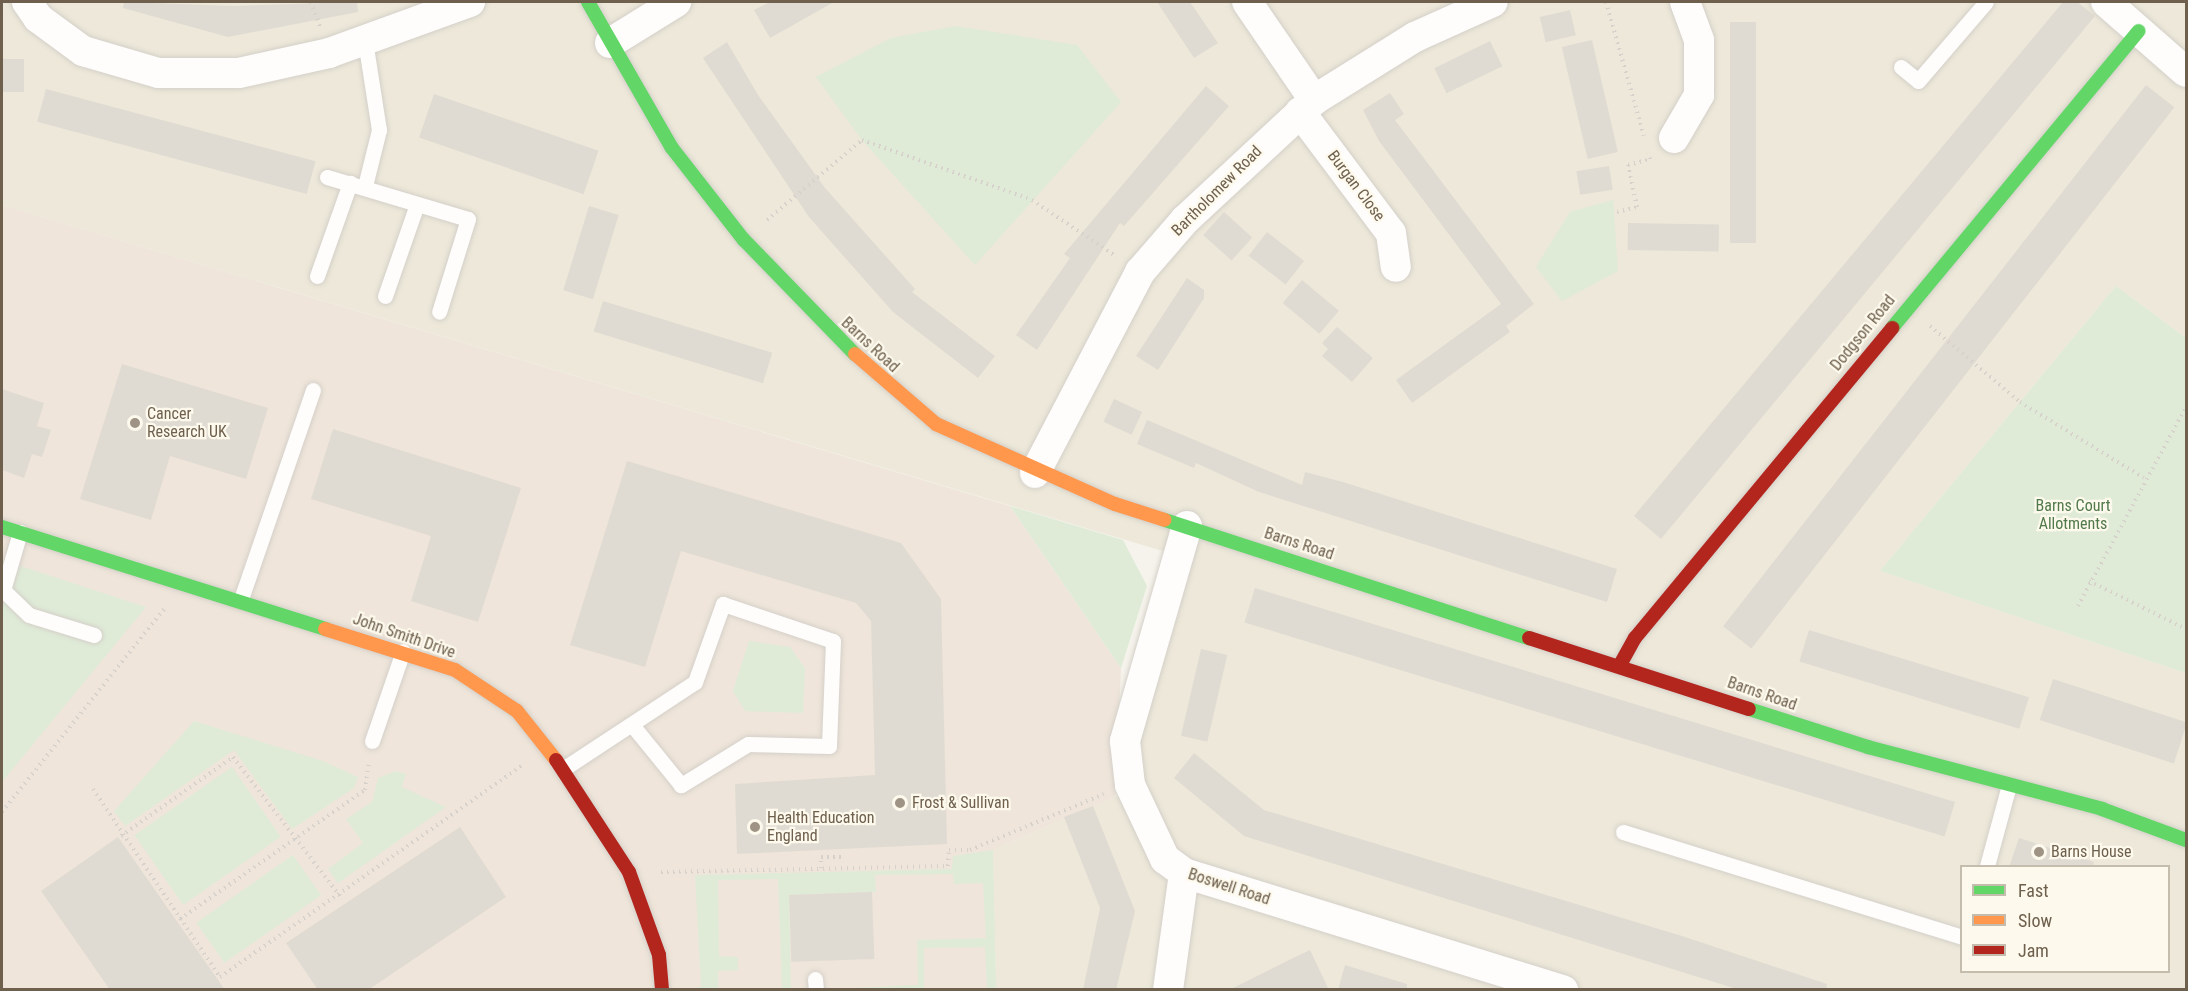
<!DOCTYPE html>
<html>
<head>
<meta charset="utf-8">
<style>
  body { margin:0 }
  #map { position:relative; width:2188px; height:991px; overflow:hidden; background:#f5f3eb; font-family:"Roboto Condensed",sans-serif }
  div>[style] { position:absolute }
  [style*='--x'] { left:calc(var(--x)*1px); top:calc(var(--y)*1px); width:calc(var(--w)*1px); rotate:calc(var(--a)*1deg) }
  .residential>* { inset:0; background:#ede8d9 }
  .commercial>* { inset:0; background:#efe5da }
  .green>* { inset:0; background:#dfebd7; transform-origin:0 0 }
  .building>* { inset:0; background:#e0dbd2; transform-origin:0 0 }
  .path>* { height:4px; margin-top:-2px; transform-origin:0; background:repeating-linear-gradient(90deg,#d6d1cb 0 1.5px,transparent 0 6px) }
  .roads { filter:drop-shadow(0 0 2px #d4d0c9) drop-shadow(0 0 2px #d4d0c9) }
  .lane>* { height:15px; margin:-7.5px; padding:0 7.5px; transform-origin:7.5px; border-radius:7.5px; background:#fefdfc }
  .street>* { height:30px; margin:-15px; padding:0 15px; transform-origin:15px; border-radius:15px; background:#fefdfc }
  .fast>* { height:14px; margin:-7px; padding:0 7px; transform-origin:7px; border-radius:7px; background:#63d668 }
  .slow>* { height:14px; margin:-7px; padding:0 7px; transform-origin:7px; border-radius:7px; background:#ff974d }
  .jam>* { height:14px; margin:-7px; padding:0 7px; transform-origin:7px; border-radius:7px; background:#b3261e }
  .dots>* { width:16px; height:16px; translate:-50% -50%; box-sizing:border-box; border:3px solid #fdf9ec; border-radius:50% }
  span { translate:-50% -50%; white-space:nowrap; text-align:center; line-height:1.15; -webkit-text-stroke:4.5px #fdf9ec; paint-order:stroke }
  .street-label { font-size:16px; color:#6f604e }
  .poi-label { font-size:16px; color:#6f604e }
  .left { translate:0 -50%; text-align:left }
  .park-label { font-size:16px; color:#507a4b }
  .frame { position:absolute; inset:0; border:3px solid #6f604e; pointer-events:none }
  .legend { position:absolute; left:1960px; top:865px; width:210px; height:108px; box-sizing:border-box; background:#fdf9ec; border:2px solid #c4bcad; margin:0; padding:8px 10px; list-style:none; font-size:18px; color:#6f604e }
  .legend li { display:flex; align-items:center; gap:12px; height:30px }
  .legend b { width:30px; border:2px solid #c4bcad }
</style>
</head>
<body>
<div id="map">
  <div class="residential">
    <i style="clip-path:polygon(evenodd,2px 2px,2186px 2px,2186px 338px,2116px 286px,1880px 571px,2186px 673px,2186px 989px,996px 989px,993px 850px,1115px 797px,1143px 793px,1138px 731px,1193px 560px,2px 205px,2px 2px,1962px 866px,2168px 866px,2168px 972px,1962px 972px,1962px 866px)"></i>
  </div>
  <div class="commercial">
    <i style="clip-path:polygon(2px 205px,1010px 506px,1121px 668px,1115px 797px,993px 850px,996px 989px,2px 989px)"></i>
  </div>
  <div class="green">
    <i style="clip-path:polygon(955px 26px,1077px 45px,1121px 102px,975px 265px,862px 140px,816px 77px,891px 38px)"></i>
    <i style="clip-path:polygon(1613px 200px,1618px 271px,1562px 301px,1536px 267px,1570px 212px)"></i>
    <i style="clip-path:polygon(2116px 286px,2186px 338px,2186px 673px,1880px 571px)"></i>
    <i style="clip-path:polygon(1010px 506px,1123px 540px,1147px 586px,1121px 668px)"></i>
    <i style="clip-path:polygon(2px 560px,146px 607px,2px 782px)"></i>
    <i style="clip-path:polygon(749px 641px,790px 647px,805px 668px,803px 713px,745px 711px,733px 691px)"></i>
    <i style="clip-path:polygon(194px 721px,323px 761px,358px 777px,354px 788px,292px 829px,234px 750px,125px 826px,114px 811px)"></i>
    <i style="left:232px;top:767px;width:85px;height:119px;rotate:55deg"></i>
    <i style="clip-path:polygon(395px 771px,406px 774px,402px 787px,446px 807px,338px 883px,328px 869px,363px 843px,346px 819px,372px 802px,378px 778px)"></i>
    <i style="clip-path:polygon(993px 850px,996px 989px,987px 989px,985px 947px,924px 948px,924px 989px,833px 989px,918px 985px,917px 940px,986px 938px,983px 883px,954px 884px,953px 874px,875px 875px,876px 892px,789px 895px,791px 990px,782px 989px,778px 879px,718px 880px,719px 956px,738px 957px,738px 970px,718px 971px,718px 989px,693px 990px,701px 986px,695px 875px,952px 869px,953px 856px)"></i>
    <i style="left:293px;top:855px;width:49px;height:118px;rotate:55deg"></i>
  </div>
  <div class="building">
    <i style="clip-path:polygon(124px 2px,234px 6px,357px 2px,358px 12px,228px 37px,123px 8px)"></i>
    <i style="clip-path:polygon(770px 2px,834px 2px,770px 38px,754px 10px)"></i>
    <i style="clip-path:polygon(1157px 2px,1190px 2px,1218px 43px,1194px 58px)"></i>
    <i style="clip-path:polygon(2063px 2px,2077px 2px,2095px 16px,1661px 539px,1634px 516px)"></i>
    <i style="left:1570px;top:10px;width:26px;height:31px;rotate:77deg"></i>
    <i style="left:1730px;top:22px;width:26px;height:221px"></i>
    <i style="left:1592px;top:40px;width:115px;height:31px;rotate:77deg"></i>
    <i style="left:1490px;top:41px;width:28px;height:62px;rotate:64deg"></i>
    <i style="clip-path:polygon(727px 42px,758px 95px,825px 188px,915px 289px,912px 292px,995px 356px,978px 378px,893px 312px,809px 217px,703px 58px)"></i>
    <i style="left:2px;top:59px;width:22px;height:33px"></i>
    <i style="left:2146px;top:85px;width:36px;height:687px;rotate:38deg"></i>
    <i style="clip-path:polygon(1206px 86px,1229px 106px,1124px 226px,1120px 223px,1037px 350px,1016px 335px,1070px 258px,1064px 254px)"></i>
    <i style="left:46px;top:89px;width:279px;height:34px;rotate:15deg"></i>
    <i style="clip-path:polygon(1390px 93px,1404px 114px,1395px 120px,1534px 304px,1506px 326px,1510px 332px,1412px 403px,1396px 380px,1501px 304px,1379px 141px,1363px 110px)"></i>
    <i style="left:434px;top:94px;width:174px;height:46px;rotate:19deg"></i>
    <i style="left:1609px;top:166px;width:24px;height:33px;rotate:81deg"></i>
    <i style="left:589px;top:206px;width:31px;height:88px;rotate:17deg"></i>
    <i style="left:1224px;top:212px;width:38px;height:31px;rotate:42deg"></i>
    <i style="left:1628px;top:223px;width:91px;height:27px;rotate:1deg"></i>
    <i style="left:1267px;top:232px;width:47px;height:30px;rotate:38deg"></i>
    <i style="clip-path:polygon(1187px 278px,1204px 290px,1204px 298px,1158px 370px,1136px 356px)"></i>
    <i style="left:1302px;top:280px;width:48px;height:30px;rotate:40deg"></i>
    <i style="left:603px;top:301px;width:177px;height:32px;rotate:17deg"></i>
    <i style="clip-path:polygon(1337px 327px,1373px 358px,1352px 382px,1322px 356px,1328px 349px,1322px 343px)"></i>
    <i style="clip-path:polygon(122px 364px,268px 408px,246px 479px,170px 456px,151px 520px,80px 499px)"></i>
    <i style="clip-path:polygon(2px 389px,44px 403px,37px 426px,51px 430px,42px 457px,32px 454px,24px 478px,2px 470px)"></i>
    <i style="left:1114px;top:399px;width:31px;height:25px;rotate:25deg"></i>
    <i style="clip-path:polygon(1147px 420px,1302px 485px,1305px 472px,1343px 482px,1617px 569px,1607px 602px,1259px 492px,1196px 463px,1194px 468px,1137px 444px)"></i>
    <i style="clip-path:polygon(333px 429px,521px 488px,478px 622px,411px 601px,431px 536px,311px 499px)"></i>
    <i style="clip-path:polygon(627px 461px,901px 543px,941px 599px,947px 844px,737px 854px,735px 784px,875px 775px,871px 621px,856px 603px,681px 551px,645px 667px,570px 645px)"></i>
    <i style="left:1255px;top:588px;width:732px;height:36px;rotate:17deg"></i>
    <i style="left:1809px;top:630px;width:230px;height:33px;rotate:17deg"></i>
    <i style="left:1201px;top:649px;width:27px;height:89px;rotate:13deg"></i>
    <i style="left:2053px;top:679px;width:141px;height:43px;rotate:18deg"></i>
    <i style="clip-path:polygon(1194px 753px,1264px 810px,1682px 936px,1827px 984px,1826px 990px,1740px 990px,1244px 836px,1174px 778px)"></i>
    <i style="clip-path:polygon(1093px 806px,1135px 911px,1116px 990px,1083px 990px,1100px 908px,1064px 817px)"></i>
    <i style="clip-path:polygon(460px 827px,506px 897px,368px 990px,318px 990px,286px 943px)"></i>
    <i style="clip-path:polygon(118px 837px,225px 990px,110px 990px,85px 954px,41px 891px)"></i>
    <i style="clip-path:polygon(2019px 838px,2094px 862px,2093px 867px,2009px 867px)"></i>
    <i style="left:872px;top:892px;width:67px;height:83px;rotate:88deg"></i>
    <i style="clip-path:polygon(1310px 950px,1329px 990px,1229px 990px,1289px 960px)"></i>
    <i style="clip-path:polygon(1345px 965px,1407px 984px,1407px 990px,1338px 990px)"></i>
  </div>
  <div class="path">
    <i style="--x:311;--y:2;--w:27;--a:70"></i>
    <i style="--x:1606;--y:2;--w:139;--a:74.2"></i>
    <i style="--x:1617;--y:212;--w:21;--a:-14"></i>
    <i style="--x:1637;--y:207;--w:43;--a:-102.1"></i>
    <i style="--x:1628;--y:165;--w:23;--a:-15"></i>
    <i style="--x:1650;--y:159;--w:6;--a:-108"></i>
    <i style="--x:767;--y:220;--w:124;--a:-40.1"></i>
    <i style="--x:862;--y:140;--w:180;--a:19.4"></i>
    <i style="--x:1032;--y:200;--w:102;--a:33.8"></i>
    <i style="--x:1930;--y:326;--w:118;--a:40.2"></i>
    <i style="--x:2020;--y:402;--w:145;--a:31.5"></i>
    <i style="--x:2089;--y:581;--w:108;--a:26.3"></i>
    <i style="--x:2078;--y:606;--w:226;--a:-61.5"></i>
    <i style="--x:93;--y:789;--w:227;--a:56"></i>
    <i style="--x:220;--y:977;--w:371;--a:-35"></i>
    <i style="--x:2;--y:812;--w:260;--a:-51.4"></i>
    <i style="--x:121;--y:836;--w:137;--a:-35.2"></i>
    <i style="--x:233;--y:757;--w:177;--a:52.4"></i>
    <i style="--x:821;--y:868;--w:11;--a:-90"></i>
    <i style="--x:821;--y:857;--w:21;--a:0"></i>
    <i style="--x:661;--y:872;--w:287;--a:-1.2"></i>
    <i style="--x:948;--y:866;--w:16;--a:-86"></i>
    <i style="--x:949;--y:850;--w:21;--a:0"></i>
    <i style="--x:970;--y:850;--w:145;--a:-22.7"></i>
    <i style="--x:180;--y:919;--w:226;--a:-34.9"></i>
    <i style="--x:365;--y:790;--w:28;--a:-82"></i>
  </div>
  <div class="roads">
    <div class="lane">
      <i style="--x:1901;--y:67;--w:22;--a:39"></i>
      <i style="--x:1918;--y:81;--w:104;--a:-49.3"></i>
      <i style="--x:327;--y:177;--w:147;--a:16.6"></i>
      <i style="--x:468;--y:219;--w:97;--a:107.3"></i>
      <i style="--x:365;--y:186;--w:58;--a:-76"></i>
      <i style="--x:379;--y:130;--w:90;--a:-98.9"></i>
      <i style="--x:317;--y:276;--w:99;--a:-70.5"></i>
      <i style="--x:385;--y:296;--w:97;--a:-70.8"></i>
      <i style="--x:20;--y:532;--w:60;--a:106.3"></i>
      <i style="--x:3;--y:590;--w:36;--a:44"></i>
      <i style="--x:29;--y:615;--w:68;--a:17.1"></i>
      <i style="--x:241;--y:599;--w:221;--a:-71"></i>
      <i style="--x:372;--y:741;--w:95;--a:-71"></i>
      <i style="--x:563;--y:769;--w:158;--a:-33.4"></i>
      <i style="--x:695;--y:682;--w:83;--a:-70.3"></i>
      <i style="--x:723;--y:604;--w:116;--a:18.6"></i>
      <i style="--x:833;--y:641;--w:105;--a:92.2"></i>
      <i style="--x:829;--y:746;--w:81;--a:-178.6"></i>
      <i style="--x:748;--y:744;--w:79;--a:148.5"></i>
      <i style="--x:681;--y:785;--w:77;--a:-129.2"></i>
      <i style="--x:1623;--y:832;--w:355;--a:17.2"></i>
      <i style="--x:1987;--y:866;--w:84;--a:-74.8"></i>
      <i style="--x:815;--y:979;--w:11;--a:85"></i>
    </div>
    <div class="street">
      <i style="--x:27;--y:2;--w:19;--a:55"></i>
      <i style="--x:38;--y:18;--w:56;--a:36.3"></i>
      <i style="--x:83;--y:51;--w:78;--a:16.3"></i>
      <i style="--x:158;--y:73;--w:81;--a:0"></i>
      <i style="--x:239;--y:73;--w:92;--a:-12.5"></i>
      <i style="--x:329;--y:53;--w:150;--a:-19.9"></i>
      <i style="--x:1247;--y:2;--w:119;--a:55.6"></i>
      <i style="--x:2106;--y:2;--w:106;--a:41.2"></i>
      <i style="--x:610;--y:43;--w:78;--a:-31.8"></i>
      <i style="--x:1300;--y:112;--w:151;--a:53.1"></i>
      <i style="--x:1391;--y:233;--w:34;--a:82"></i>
      <i style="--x:1674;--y:138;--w:50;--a:-59.8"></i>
      <i style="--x:1699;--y:95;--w:55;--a:-90"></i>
      <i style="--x:1699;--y:40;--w:40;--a:-110.2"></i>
      <i style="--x:1035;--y:473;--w:227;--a:-62.4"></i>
      <i style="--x:1140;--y:272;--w:69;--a:-49.1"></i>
      <i style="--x:1185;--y:220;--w:176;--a:-42.9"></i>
      <i style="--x:1314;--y:100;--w:119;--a:-32"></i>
      <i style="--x:1415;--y:37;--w:85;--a:-24.2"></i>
      <i style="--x:1187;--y:526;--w:224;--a:106.1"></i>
      <i style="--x:1125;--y:741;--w:44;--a:83.5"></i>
      <i style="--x:1130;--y:785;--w:82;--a:64.7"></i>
      <i style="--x:1165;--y:859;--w:24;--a:36"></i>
      <i style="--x:1184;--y:873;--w:397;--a:17.2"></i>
      <i style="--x:1168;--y:990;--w:118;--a:-82.2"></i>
    </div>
    <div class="fast">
      <i style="--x:588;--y:2;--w:168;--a:60.1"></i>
      <i style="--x:672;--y:148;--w:117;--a:52"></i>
      <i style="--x:744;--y:240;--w:159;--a:45.8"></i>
      <i style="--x:1892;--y:328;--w:386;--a:-50.3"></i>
      <i style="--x:1165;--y:520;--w:383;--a:18"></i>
      <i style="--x:2;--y:527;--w:339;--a:17.5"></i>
      <i style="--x:1749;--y:709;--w:125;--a:17.7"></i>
      <i style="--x:1868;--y:747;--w:242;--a:14.8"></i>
      <i style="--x:2102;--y:809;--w:90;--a:20.3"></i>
    </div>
    <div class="slow">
      <i style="--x:855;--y:354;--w:107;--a:40.8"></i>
      <i style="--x:936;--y:424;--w:196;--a:24.1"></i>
      <i style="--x:1115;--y:504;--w:52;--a:17.7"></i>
      <i style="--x:325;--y:629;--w:136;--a:17.5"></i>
      <i style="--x:455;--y:670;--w:74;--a:33.5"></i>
      <i style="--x:517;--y:711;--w:63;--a:51.5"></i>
    </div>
    <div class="jam">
      <i style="--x:1529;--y:638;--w:231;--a:17.9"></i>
      <i style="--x:1621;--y:663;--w:29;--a:-61"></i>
      <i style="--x:1635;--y:638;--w:403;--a:-50.3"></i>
      <i style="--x:556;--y:760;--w:134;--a:56.9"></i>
      <i style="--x:629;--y:872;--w:88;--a:70.1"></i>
      <i style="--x:659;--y:955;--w:35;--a:85"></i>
    </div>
  </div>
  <div class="dots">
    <i style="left:135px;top:423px;background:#9e9385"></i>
    <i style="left:900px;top:803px;background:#9e9385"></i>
    <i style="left:755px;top:827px;background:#9e9385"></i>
    <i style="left:2039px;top:852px;background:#9e9385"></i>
  </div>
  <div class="street-label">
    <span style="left:1356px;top:186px;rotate:53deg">Burgan Close</span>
    <span style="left:1217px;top:191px;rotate:-45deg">Bartholomew Road</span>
    <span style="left:1863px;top:333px;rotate:-51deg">Dodgson Road</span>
    <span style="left:870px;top:345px;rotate:43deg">Barns Road</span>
    <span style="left:1299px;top:544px;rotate:18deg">Barns Road</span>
    <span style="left:404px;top:636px;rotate:19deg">John Smith Drive</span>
    <span style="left:1762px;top:694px;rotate:19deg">Barns Road</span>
    <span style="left:1229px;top:887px;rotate:18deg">Boswell Road</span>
  </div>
  <div class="poi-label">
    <span class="left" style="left:147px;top:423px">Cancer<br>Research UK</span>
    <span class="left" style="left:912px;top:803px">Frost &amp; Sullivan</span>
    <span class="left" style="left:767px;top:827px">Health Education<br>England</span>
    <span class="left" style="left:2051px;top:852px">Barns House</span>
  </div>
  <div class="park-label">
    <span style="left:2073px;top:515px">Barns Court<br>Allotments</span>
  </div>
  <div class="frame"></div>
  <ul class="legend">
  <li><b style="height:8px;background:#63d668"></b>Fast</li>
  <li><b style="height:8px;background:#ff974d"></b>Slow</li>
  <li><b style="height:8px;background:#b3261e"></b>Jam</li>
  </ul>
</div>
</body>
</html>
